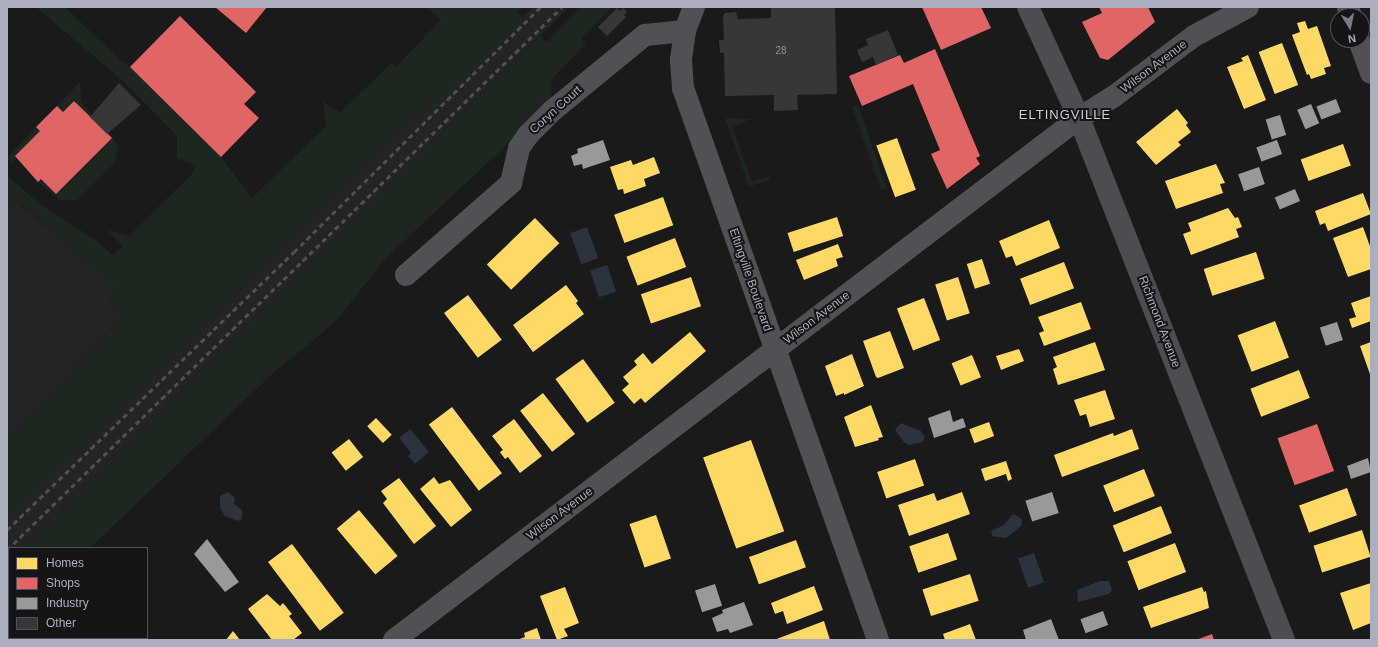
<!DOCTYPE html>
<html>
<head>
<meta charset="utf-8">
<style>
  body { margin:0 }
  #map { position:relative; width:1378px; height:647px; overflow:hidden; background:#1a1a1b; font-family:Arial,sans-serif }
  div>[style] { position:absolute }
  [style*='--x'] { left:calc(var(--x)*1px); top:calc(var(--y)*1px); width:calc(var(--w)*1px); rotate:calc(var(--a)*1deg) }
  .built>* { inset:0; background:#242427 }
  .green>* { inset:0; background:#1e2620; transform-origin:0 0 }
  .water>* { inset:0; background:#2c333e; transform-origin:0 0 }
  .homes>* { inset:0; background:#ffd966; transform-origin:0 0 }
  .shops>* { inset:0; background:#e06666; transform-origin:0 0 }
  .industry>* { inset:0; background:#999; transform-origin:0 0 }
  .building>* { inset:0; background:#373739 }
  .minor>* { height:22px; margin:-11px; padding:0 11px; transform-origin:11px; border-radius:11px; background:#505055 }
  .major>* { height:22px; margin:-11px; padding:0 11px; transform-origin:11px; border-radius:11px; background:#4c4d51 }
  .rail>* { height:3px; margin-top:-1.5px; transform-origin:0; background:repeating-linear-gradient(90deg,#4f5053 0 5px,transparent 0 9px) }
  span { translate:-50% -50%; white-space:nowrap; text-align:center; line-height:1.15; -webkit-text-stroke:4px #151417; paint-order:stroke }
  .number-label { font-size:10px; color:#8e909b }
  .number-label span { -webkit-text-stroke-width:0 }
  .street-label { font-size:12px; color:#abaebc }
  .neighbourhood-label { font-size:13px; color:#cdced8; letter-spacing:1px }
  .frame { position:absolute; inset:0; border:8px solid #abaebc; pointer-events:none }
  .legend { position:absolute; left:8px; top:547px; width:140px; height:92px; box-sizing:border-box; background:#151417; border:1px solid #515259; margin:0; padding:5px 7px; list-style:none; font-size:12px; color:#abaebc }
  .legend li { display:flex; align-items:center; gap:8px; height:20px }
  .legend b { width:20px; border:1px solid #515259 }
  .north { position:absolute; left:1330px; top:8px; width:40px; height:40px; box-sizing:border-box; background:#151417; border:1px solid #515259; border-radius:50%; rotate:170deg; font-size:11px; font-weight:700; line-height:16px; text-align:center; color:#abaebc }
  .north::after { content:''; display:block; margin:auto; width:14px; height:18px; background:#787a84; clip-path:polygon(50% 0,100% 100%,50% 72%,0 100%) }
</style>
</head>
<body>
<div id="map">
  <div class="built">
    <i style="clip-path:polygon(534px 7px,569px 7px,20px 548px,9px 548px,7px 560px,7px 519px,373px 160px)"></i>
    <i style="clip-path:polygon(17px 201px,117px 287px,108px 302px,122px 317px,7px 436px,7px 212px)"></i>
  </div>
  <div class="green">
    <i style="clip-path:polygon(36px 7px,65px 7px,119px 59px,130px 67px,221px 157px,252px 198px,326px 126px,323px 101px,340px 113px,392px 62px,397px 66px,434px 27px,441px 19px,426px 7px,522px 7px,517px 12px,523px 18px,373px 160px,7px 519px,7px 436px,122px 317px,108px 302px,117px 287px,18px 201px,7px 212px,7px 176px,43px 206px,92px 238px,113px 255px,123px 246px,107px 230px,129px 236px,192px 174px,196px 165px,177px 158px,177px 136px,123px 81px)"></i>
    <i style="clip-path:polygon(582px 7px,612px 7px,581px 38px,586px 44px,551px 80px,552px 98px,499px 152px,386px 258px,336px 321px,271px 375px,90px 548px,20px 548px,540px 36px,547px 42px)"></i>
    <i style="clip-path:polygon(80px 82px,81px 101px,91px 115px,90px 117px,74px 101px,63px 112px,57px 106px)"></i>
    <i style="left:858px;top:105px;width:88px;height:6px;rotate:71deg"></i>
    <i style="clip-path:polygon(725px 118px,751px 119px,733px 127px,739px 146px,752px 182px,769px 176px,771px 179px,749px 187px)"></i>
    <i style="clip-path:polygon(36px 127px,40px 131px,15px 156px,16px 158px,12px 162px,7px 158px)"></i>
    <i style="clip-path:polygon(109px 133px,118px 145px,115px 162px,77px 200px,61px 201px,38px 182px)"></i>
    <i style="left:9px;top:558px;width:67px;height:3px;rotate:90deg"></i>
  </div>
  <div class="water">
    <i style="left:587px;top:227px;width:33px;height:18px;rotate:70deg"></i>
    <i style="left:607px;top:265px;width:28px;height:18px;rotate:71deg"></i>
    <i style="clip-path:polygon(901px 423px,921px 431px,925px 437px,923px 442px,909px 445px,904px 442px,895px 430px)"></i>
    <i style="clip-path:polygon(410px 429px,429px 452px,415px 464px,408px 456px,411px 453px,399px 438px)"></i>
    <i style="clip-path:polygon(228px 492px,235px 498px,234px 504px,242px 510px,242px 519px,238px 521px,225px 516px,220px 508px,220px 496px)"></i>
    <i style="clip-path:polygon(1013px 514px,1022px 519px,1021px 526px,1006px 538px,992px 536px,991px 531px,1004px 525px)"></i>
    <i style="left:1034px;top:553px;width:31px;height:17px;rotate:71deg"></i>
    <i style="clip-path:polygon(1100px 581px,1109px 581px,1112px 590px,1109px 594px,1078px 602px,1077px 590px)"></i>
  </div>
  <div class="homes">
    <i style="clip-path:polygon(1305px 21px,1308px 29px,1317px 26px,1331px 66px,1324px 68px,1326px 74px,1311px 79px,1309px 74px,1307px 75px,1292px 35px,1300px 32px,1297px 23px)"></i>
    <i style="left:1282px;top:43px;width:45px;height:25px;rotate:69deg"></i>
    <i style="clip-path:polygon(1248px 55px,1266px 100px,1244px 109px,1227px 67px,1243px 61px,1241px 58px)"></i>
    <i style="clip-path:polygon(1177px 109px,1188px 123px,1186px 125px,1191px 132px,1178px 142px,1181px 145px,1156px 165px,1136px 142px)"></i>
    <i style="left:897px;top:138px;width:55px;height:22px;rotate:70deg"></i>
    <i style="left:1343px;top:144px;width:23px;height:45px;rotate:70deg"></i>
    <i style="clip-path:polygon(654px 157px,660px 173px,644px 179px,646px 186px,624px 194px,623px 189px,618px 190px,610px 167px,631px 160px,633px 165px)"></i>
    <i style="clip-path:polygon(1216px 164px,1225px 183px,1220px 184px,1223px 193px,1176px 209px,1165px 181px)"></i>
    <i style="clip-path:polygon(1363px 193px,1371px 214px,1328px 231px,1325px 223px,1320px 225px,1315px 211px)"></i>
    <i style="left:663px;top:197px;width:30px;height:52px;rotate:70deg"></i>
    <i style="clip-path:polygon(1228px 208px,1235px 218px,1238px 217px,1242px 227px,1236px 229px,1239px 237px,1191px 255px,1183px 234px,1191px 231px,1188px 223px)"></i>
    <i style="left:837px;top:217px;width:20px;height:52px;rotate:72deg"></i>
    <i style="left:535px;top:218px;width:35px;height:67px;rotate:46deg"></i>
    <i style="clip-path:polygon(1049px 220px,1060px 248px,1016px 266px,1012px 256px,1006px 258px,999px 241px)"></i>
    <i style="clip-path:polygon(1363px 227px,1371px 249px,1371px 269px,1348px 277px,1333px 238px)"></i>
    <i style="left:675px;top:238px;width:31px;height:52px;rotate:69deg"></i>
    <i style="clip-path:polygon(838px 244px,843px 257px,836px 259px,838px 266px,804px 280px,796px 260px)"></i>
    <i style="left:1256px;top:252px;width:28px;height:55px;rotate:72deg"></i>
    <i style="left:982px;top:259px;width:26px;height:16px;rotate:72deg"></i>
    <i style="left:1064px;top:262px;width:28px;height:47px;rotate:69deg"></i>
    <i style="left:691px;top:277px;width:31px;height:53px;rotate:71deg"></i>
    <i style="left:958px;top:277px;width:38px;height:24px;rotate:72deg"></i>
    <i style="clip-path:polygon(566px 285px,578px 301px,576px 303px,584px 314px,533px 352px,513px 325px)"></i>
    <i style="left:468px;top:295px;width:56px;height:30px;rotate:53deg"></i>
    <i style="clip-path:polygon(1371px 296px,1371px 321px,1352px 328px,1349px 319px,1356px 317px,1351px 303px)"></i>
    <i style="left:924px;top:298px;width:45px;height:29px;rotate:69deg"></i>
    <i style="clip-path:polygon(1081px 302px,1091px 329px,1044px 346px,1039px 333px,1044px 331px,1038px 317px)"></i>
    <i style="left:1275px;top:321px;width:39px;height:40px;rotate:69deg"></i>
    <i style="clip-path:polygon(890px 331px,904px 368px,878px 378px,876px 377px,863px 341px)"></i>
    <i style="clip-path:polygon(690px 332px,706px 351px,645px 403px,641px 398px,634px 404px,622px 390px,629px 384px,623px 377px,637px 365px,634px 361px,643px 353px,652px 364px)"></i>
    <i style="clip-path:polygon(1095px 342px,1105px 370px,1058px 385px,1053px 369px,1057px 367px,1053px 357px)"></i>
    <i style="clip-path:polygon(1371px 342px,1371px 377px,1360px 346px)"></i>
    <i style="clip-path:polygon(1019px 349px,1024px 361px,1001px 370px,996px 356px)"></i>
    <i style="clip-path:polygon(852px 354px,864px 386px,844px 395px,844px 393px,836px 396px,825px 366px)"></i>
    <i style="left:972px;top:355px;width:24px;height:22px;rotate:68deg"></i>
    <i style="left:583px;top:359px;width:54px;height:34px;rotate:54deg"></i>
    <i style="left:1299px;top:370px;width:30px;height:52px;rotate:69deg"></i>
    <i style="clip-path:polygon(1105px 390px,1115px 419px,1090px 427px,1086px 414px,1080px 416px,1074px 400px)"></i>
    <i style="left:543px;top:393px;width:52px;height:29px;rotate:52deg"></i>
    <i style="clip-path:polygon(871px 405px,883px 437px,878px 438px,879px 440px,855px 447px,844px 417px)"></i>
    <i style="left:452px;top:407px;width:83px;height:29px;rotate:53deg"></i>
    <i style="left:376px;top:418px;width:23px;height:12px;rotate:47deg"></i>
    <i style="clip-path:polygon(514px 419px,542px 456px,520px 473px,508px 457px,505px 459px,500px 452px,503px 450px,492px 436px)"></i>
    <i style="left:989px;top:422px;width:15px;height:21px;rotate:70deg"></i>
    <i style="clip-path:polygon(1132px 429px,1139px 449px,1062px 477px,1054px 455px,1113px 433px,1114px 436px)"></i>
    <i style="left:349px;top:439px;width:23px;height:22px;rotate:52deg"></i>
    <i style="left:751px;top:440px;width:97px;height:51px;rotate:70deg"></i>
    <i style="left:915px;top:459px;width:28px;height:40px;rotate:71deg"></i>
    <i style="clip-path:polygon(1006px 461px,1012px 479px,1008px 481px,1006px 474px,985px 481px,981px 469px)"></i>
    <i style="left:1144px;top:469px;width:29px;height:44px;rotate:68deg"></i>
    <i style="clip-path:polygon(434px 477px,439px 484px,450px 480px,472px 510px,451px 527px,420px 489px)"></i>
    <i style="clip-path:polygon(399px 478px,436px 526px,414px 544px,383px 503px,387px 499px,381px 491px)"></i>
    <i style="left:1347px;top:488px;width:29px;height:51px;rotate:70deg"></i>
    <i style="clip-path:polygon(962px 492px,970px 514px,909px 536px,898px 505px,934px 493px,937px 501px)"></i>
    <i style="left:1161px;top:506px;width:29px;height:52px;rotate:68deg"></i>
    <i style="left:359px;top:510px;width:60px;height:29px;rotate:50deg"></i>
    <i style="left:656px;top:515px;width:46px;height:28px;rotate:71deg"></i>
    <i style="left:1362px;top:530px;width:28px;height:51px;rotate:72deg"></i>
    <i style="left:948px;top:533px;width:28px;height:41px;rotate:71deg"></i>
    <i style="left:796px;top:540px;width:29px;height:50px;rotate:70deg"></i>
    <i style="left:1175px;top:543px;width:31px;height:51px;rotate:69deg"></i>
    <i style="left:292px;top:544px;width:86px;height:30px;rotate:53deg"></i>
    <i style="left:970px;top:574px;width:28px;height:50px;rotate:72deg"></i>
    <i style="clip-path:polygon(1371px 583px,1371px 623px,1353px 630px,1340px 593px)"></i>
    <i style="clip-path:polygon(814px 586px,823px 610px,787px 624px,783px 611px,775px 614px,771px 603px)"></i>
    <i style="clip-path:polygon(565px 587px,579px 623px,564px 629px,568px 636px,557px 640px,540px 596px)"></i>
    <i style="clip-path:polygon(1202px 587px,1204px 592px,1206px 591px,1209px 608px,1151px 628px,1143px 607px)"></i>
    <i style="clip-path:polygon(267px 594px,280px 606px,283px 603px,292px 614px,289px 616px,302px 633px,293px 640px,272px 640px,248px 609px)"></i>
    <i style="clip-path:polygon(824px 621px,830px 640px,774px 640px)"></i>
    <i style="clip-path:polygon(970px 624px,976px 640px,945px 640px,943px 634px)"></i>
    <i style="clip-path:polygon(537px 628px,541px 640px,517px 640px,525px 637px,524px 633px)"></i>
    <i style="clip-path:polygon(233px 631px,240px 640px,226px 640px)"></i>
  </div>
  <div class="shops">
    <i style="clip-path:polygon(215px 7px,267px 7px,246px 33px)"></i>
    <i style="clip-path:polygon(922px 7px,981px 7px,991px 28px,941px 50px)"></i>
    <i style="clip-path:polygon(1099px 7px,1148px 7px,1155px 22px,1108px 60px,1100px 58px,1082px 22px,1102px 13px)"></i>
    <i style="clip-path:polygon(180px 16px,256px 92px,244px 104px,259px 118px,221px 157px,130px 67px)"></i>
    <i style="clip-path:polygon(935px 49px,980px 156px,976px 158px,980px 164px,947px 189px,931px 154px,940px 150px,913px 84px,862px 106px,849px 76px,900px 55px,904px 63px)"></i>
    <i style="clip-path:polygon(74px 101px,112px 138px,56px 194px,41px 179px,38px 182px,15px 156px,40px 131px,36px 127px,57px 106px,63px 112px)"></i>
    <i style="left:1317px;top:424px;width:50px;height:42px;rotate:70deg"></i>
    <i style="clip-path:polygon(1212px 634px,1214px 640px,1196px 640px)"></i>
  </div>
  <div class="industry">
    <i style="left:1336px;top:99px;width:14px;height:21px;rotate:69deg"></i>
    <i style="left:1311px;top:104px;width:21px;height:15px;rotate:67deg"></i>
    <i style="left:1280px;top:115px;width:21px;height:15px;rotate:73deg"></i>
    <i style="clip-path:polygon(603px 140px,610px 160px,583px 169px,582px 164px,574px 166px,571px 156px,578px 153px,577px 149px)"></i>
    <i style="left:1277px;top:140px;width:15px;height:22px;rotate:70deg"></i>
    <i style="left:1259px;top:167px;width:18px;height:22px;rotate:71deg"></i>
    <i style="left:1295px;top:189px;width:13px;height:22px;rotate:67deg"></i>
    <i style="left:1337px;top:322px;width:19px;height:18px;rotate:72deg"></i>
    <i style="clip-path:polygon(950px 410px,953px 422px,963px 418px,966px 427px,934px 438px,928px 418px)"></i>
    <i style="clip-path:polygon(1368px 458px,1371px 472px,1351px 479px,1347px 466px)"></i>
    <i style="left:1052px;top:492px;width:22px;height:28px;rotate:72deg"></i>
    <i style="clip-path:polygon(207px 539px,239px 582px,225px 592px,194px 554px)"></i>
    <i style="left:715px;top:584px;width:23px;height:21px;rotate:72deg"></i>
    <i style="clip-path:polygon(744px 602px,753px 625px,730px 633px,728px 629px,717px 632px,712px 618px,723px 613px,722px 610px)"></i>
    <i style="left:1103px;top:611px;width:15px;height:24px;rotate:70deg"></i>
    <i style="clip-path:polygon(1051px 619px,1059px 640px,1026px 640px,1023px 630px)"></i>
  </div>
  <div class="building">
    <i style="clip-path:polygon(771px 7px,835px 7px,837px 94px,797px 95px,798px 110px,774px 111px,774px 95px,725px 96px,724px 53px,720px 53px,719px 40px,724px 40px,723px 16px,725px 13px,736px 12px,738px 19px,771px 18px)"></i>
    <i style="clip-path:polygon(617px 8px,620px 11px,623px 8px,627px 12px,624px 15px,626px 17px,607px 36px,598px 27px)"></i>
    <i style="clip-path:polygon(888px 30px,898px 55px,876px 65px,873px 57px,862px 62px,857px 50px,868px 45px,866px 39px)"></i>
    <i style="clip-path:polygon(119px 83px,141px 105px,107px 134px,90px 117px)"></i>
  </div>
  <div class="minor">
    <i style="--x:694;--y:7;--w:26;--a:111"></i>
    <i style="--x:685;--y:31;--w:29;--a:98"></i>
    <i style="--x:681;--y:60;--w:28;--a:86"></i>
    <i style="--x:683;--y:88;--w:585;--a:70.54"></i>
    <i style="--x:1348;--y:7;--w:9;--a:72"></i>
    <i style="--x:1359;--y:40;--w:35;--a:70"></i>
    <i style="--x:406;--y:275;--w:140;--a:-41.2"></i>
    <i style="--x:511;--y:183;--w:36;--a:-77"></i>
    <i style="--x:519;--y:148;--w:16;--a:-55"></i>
    <i style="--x:528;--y:135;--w:34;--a:-45"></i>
    <i style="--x:552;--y:111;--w:120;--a:-39.3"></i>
    <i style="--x:645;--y:35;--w:40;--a:-5.7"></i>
    <i style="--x:394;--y:640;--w:861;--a:-37.31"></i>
    <i style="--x:1079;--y:118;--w:40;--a:-32"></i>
    <i style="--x:1113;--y:97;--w:101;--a:-37"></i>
    <i style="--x:1194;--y:36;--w:61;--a:-28.2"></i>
  </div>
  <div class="major">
    <i style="--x:1028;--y:7;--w:122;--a:65.3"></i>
    <i style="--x:1079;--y:118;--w:561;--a:68.56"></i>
  </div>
  <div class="rail">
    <i style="--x:7;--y:530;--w:400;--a:-44.1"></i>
    <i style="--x:294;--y:252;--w:348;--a:-44.8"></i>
    <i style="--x:7;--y:550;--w:776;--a:-44.37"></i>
  </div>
  <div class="number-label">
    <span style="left:781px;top:51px">28</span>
  </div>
  <div class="street-label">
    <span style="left:1154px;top:67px;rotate:-37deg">Wilson Avenue</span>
    <span style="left:556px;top:110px;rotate:-42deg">Coryn Court</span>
    <span style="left:750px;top:280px;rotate:71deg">Eltingville Boulevard</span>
    <span style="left:817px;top:318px;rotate:-37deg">Wilson Avenue</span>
    <span style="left:1159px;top:322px;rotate:69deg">Richmond Avenue</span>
    <span style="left:560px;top:514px;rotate:-37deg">Wilson Avenue</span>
  </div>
  <div class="neighbourhood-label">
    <span style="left:1065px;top:115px">ELTINGVILLE</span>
  </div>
  <div class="frame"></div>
  <ul class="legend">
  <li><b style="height:11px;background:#ffd966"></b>Homes</li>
  <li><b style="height:11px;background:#e06666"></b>Shops</li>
  <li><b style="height:11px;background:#999"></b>Industry</li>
  <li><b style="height:11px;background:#373739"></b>Other</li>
  </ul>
  <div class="north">N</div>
</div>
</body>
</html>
